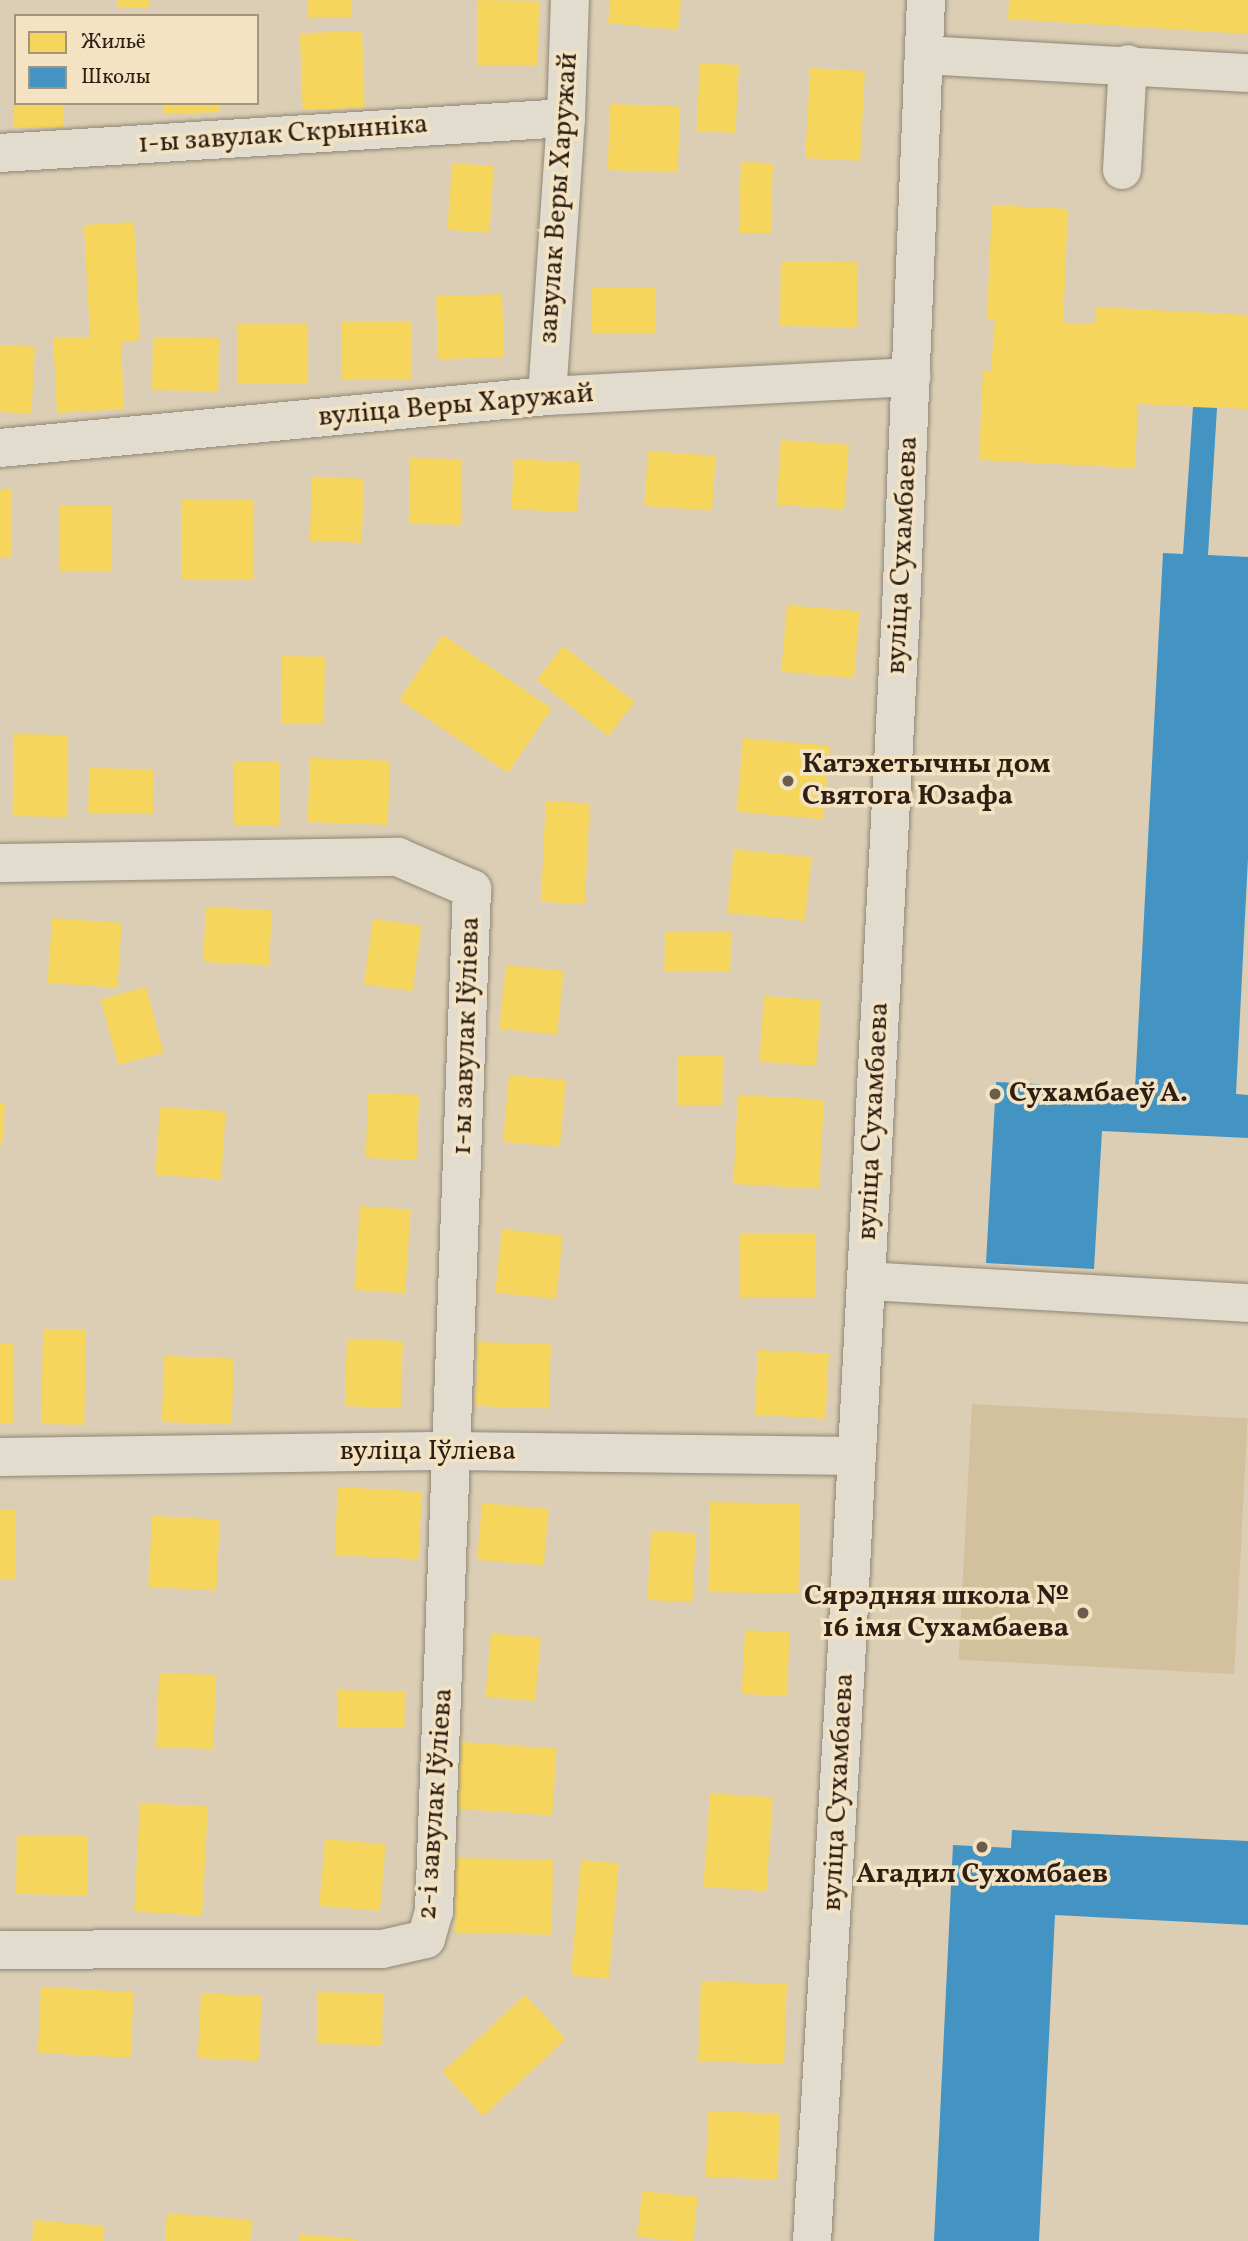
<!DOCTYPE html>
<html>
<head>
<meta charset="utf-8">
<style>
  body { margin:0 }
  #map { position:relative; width:1248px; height:2241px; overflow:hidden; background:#dbceb4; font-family:Vollkorn,serif }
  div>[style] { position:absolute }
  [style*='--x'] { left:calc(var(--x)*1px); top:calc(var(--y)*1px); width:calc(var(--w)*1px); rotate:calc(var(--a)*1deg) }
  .green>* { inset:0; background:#d3c09d; transform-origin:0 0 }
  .homes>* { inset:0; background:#f6d55c; transform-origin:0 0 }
  .schools>* { inset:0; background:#4393c3 }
  .roads { filter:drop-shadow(0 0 2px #908676) drop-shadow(0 0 2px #908676) }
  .minor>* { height:38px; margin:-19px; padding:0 19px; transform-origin:19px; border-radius:19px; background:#e2dcce }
  .dots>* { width:19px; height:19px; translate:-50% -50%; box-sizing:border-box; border:4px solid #f3e3c3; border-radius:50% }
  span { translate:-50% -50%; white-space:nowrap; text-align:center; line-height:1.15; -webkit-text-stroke:7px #f3e3c3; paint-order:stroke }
  .street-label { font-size:28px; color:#2f1e14 }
  .poi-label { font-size:28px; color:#2f1e14; font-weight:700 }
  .left { translate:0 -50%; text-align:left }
  .right { translate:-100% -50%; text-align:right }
  .legend { position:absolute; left:14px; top:14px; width:245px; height:91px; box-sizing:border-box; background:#f3e3c3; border:2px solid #a5947d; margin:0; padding:9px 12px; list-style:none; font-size:21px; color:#2f1e14 }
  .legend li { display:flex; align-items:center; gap:14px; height:35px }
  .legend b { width:35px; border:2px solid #a5947d }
</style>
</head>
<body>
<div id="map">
  <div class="green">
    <i style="left:972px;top:1404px;width:276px;height:256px;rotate:3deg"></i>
  </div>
  <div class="homes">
    <i style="left:117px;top:0;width:32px;height:7px"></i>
    <i style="left:307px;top:0;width:45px;height:17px"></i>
    <i style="left:478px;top:0;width:61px;height:65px;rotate:1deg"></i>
    <i style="clip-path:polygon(610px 0,681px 0,678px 30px,608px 23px)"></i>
    <i style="clip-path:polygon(1009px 0,1248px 0,1248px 34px,1008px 19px)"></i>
    <i style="left:362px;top:31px;width:77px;height:62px;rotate:88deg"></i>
    <i style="left:700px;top:63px;width:39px;height:68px;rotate:3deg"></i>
    <i style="left:810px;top:68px;width:55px;height:90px;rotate:3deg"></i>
    <i style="left:14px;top:103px;width:49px;height:25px"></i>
    <i style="clip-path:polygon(163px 103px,219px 103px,219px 112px,163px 114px)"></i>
    <i style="left:610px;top:104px;width:70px;height:66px;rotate:2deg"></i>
    <i style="left:741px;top:162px;width:32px;height:71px;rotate:2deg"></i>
    <i style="left:452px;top:163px;width:42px;height:67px;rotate:4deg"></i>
    <i style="clip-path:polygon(992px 205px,1068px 209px,1063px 323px,1095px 324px,1096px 307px,1248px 315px,1248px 409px,1138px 404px,1135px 468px,979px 460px,983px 370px,991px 371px,995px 319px,987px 319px)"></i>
    <i style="clip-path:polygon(134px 222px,140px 340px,121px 342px,124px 409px,57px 413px,53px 338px,90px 337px,84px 225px)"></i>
    <i style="left:781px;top:261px;width:77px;height:65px;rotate:1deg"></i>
    <i style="left:591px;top:288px;width:65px;height:45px"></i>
    <i style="left:502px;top:294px;width:63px;height:66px;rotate:88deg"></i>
    <i style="left:411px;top:321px;width:59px;height:69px;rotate:90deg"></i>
    <i style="left:238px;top:323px;width:69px;height:61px"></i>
    <i style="left:153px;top:337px;width:66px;height:53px;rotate:1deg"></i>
    <i style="left:0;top:345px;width:35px;height:67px;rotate:3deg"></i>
    <i style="left:781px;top:440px;width:68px;height:65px;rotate:4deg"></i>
    <i style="left:648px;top:451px;width:68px;height:55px;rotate:4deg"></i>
    <i style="left:410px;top:458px;width:52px;height:66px;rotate:1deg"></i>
    <i style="left:514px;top:459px;width:66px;height:50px;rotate:3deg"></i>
    <i style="left:312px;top:477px;width:52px;height:64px;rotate:2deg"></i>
    <i style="left:0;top:490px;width:12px;height:68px"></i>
    <i style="left:181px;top:499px;width:73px;height:81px"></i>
    <i style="left:60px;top:506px;width:52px;height:66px"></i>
    <i style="left:787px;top:605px;width:73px;height:67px;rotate:5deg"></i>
    <i style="left:443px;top:635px;width:131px;height:78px;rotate:34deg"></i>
    <i style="left:563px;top:646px;width:91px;height:43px;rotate:38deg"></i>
    <i style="left:282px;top:656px;width:43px;height:67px;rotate:1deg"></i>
    <i style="left:14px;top:734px;width:54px;height:82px;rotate:1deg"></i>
    <i style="left:743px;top:738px;width:87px;height:74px;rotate:5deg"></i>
    <i style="left:310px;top:758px;width:80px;height:64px;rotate:2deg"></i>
    <i style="left:234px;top:762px;width:45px;height:64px"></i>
    <i style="left:89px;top:768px;width:65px;height:45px;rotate:1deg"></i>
    <i style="left:546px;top:801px;width:44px;height:101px;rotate:3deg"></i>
    <i style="left:734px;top:849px;width:78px;height:64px;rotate:6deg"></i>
    <i style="left:206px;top:907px;width:66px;height:55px;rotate:3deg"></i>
    <i style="left:52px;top:918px;width:70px;height:65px;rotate:4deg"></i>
    <i style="left:373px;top:919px;width:49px;height:66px;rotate:8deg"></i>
    <i style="left:665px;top:931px;width:66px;height:40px;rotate:1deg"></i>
    <i style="left:506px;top:965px;width:58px;height:64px;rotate:6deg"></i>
    <i style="left:146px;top:987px;width:68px;height:47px;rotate:75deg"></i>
    <i style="left:764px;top:996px;width:57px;height:66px;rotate:4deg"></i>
    <i style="left:678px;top:1055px;width:45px;height:50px;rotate:1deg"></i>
    <i style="left:509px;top:1075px;width:57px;height:67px;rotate:5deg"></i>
    <i style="left:368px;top:1093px;width:51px;height:65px;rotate:2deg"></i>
    <i style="left:738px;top:1095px;width:86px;height:89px;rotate:3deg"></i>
    <i style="clip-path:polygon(0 1103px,5px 1104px,2px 1146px,0 1146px)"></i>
    <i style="left:160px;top:1107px;width:66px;height:68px;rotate:4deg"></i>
    <i style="left:360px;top:1206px;width:51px;height:84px;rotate:4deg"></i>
    <i style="left:502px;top:1229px;width:61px;height:64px;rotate:6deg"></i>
    <i style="left:740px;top:1233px;width:75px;height:64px"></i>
    <i style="left:43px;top:1329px;width:43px;height:95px;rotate:1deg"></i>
    <i style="left:347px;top:1339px;width:56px;height:67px;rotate:2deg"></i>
    <i style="left:478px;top:1342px;width:73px;height:64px;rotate:2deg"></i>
    <i style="left:0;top:1343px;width:13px;height:81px"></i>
    <i style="left:758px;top:1350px;width:71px;height:65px;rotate:3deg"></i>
    <i style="left:164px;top:1356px;width:70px;height:66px;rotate:2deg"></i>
    <i style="left:338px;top:1487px;width:84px;height:68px;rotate:3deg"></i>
    <i style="left:710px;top:1502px;width:90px;height:90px;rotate:1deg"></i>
    <i style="left:482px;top:1503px;width:67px;height:57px;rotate:5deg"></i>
    <i style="left:0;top:1510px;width:16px;height:69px"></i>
    <i style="left:152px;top:1516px;width:68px;height:71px;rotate:3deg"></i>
    <i style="left:651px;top:1531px;width:45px;height:69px;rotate:3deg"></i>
    <i style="left:745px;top:1630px;width:45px;height:64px;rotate:3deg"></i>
    <i style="left:491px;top:1633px;width:50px;height:64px;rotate:5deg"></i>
    <i style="left:159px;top:1673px;width:57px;height:74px;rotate:2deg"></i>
    <i style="left:338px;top:1690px;width:67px;height:37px;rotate:1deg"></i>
    <i style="left:462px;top:1742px;width:95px;height:67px;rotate:4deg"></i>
    <i style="left:710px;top:1793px;width:63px;height:94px;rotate:4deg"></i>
    <i style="left:140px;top:1803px;width:68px;height:109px;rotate:3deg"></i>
    <i style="left:17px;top:1835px;width:71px;height:59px;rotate:1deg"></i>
    <i style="left:325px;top:1839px;width:61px;height:67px;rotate:5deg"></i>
    <i style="left:456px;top:1858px;width:97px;height:75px;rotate:1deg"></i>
    <i style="left:581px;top:1860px;width:38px;height:116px;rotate:5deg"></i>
    <i style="left:701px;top:1981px;width:86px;height:80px;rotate:2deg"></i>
    <i style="left:41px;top:1987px;width:93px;height:66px;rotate:3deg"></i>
    <i style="left:318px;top:1992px;width:65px;height:52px;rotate:1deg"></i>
    <i style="left:201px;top:1993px;width:61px;height:65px;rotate:3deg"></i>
    <i style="left:525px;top:1995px;width:60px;height:113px;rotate:47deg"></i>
    <i style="left:708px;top:2111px;width:72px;height:66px;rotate:2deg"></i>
    <i style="left:642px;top:2191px;width:56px;height:46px;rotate:6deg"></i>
    <i style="clip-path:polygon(167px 2213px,252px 2220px,250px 2241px,165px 2241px)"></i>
    <i style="clip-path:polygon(34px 2220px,104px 2226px,103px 2241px,32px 2241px)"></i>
    <i style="clip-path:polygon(300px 2234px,357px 2239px,357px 2241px,299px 2241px)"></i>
  </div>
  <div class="schools">
    <i style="clip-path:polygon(1193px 407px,1217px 408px,1208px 555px,1248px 557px,1248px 858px,1236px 1094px,1248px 1095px,1248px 1138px,1102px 1131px,1094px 1269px,986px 1263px,996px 1082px,1135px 1089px,1163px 553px,1183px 554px)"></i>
    <i style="clip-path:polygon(1012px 1830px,1248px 1841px,1248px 1925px,1055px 1915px,1039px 2241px,934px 2241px,953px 1845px,1011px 1848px)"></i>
  </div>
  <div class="roads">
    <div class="minor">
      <i style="--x:924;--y:55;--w:324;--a:3.2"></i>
      <i style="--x:0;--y:153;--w:567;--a:-3.54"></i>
      <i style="--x:1122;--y:170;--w:106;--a:-86.8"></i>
      <i style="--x:547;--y:396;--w:279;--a:-86.1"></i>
      <i style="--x:566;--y:118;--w:118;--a:-88.1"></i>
      <i style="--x:0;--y:448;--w:549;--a:-5.43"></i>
      <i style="--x:547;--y:396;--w:365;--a:-3"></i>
      <i style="--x:0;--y:863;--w:398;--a:-0.9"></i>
      <i style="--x:398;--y:857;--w:81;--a:23.4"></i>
      <i style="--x:472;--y:889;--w:1023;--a:92.13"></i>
      <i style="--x:434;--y:1911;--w:29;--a:106"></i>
      <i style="--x:426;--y:1939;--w:45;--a:167.2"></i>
      <i style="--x:382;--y:1949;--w:382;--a:179.9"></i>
      <i style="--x:866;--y:1281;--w:383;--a:3.3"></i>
      <i style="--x:0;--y:1457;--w:453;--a:-0.8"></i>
      <i style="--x:453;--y:1451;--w:404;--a:0.7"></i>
      <i style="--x:812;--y:2241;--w:579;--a:-86.63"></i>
      <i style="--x:846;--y:1663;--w:1055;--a:-87.01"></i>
      <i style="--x:901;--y:609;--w:610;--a:-87.65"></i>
    </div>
  </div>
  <div class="dots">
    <i style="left:788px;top:781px;background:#6b5c4c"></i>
    <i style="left:995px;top:1094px;background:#6b5c4c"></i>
    <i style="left:1083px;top:1613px;background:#6b5c4c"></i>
    <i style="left:982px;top:1847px;background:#6b5c4c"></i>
  </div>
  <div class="street-label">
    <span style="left:283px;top:135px;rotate:-4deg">1-ы завулак Скрынніка</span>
    <span style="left:559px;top:198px;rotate:-86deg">завулак Веры Харужай</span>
    <span style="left:456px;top:406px;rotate:-5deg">вуліца Веры Харужай</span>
    <span style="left:903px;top:555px;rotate:-87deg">вуліца Сухамбаева</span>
    <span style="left:467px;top:1036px;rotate:-88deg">1-ы завулак Іўліева</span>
    <span style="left:874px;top:1121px;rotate:-87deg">вуліца Сухамбаева</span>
    <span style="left:428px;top:1452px">вуліца Іўліева</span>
    <span style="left:839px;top:1792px;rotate:-87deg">вуліца Сухамбаева</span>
    <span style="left:436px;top:1804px;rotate:-86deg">2-і завулак Іўліева</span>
  </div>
  <div class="poi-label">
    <span class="left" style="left:802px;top:781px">Катэхетычны дом<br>Святога Юзафа</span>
    <span class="left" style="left:1009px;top:1094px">Сухамбаеў А.</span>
    <span class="right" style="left:1069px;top:1613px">Сярэдняя школа №<br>16 імя Сухамбаева</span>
    <span style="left:982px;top:1875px">Агадил Сухомбаев</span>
  </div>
  <ul class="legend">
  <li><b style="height:19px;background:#f6d55c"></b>Жильё</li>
  <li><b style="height:19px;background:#4393c3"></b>Школы</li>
  </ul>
</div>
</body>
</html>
